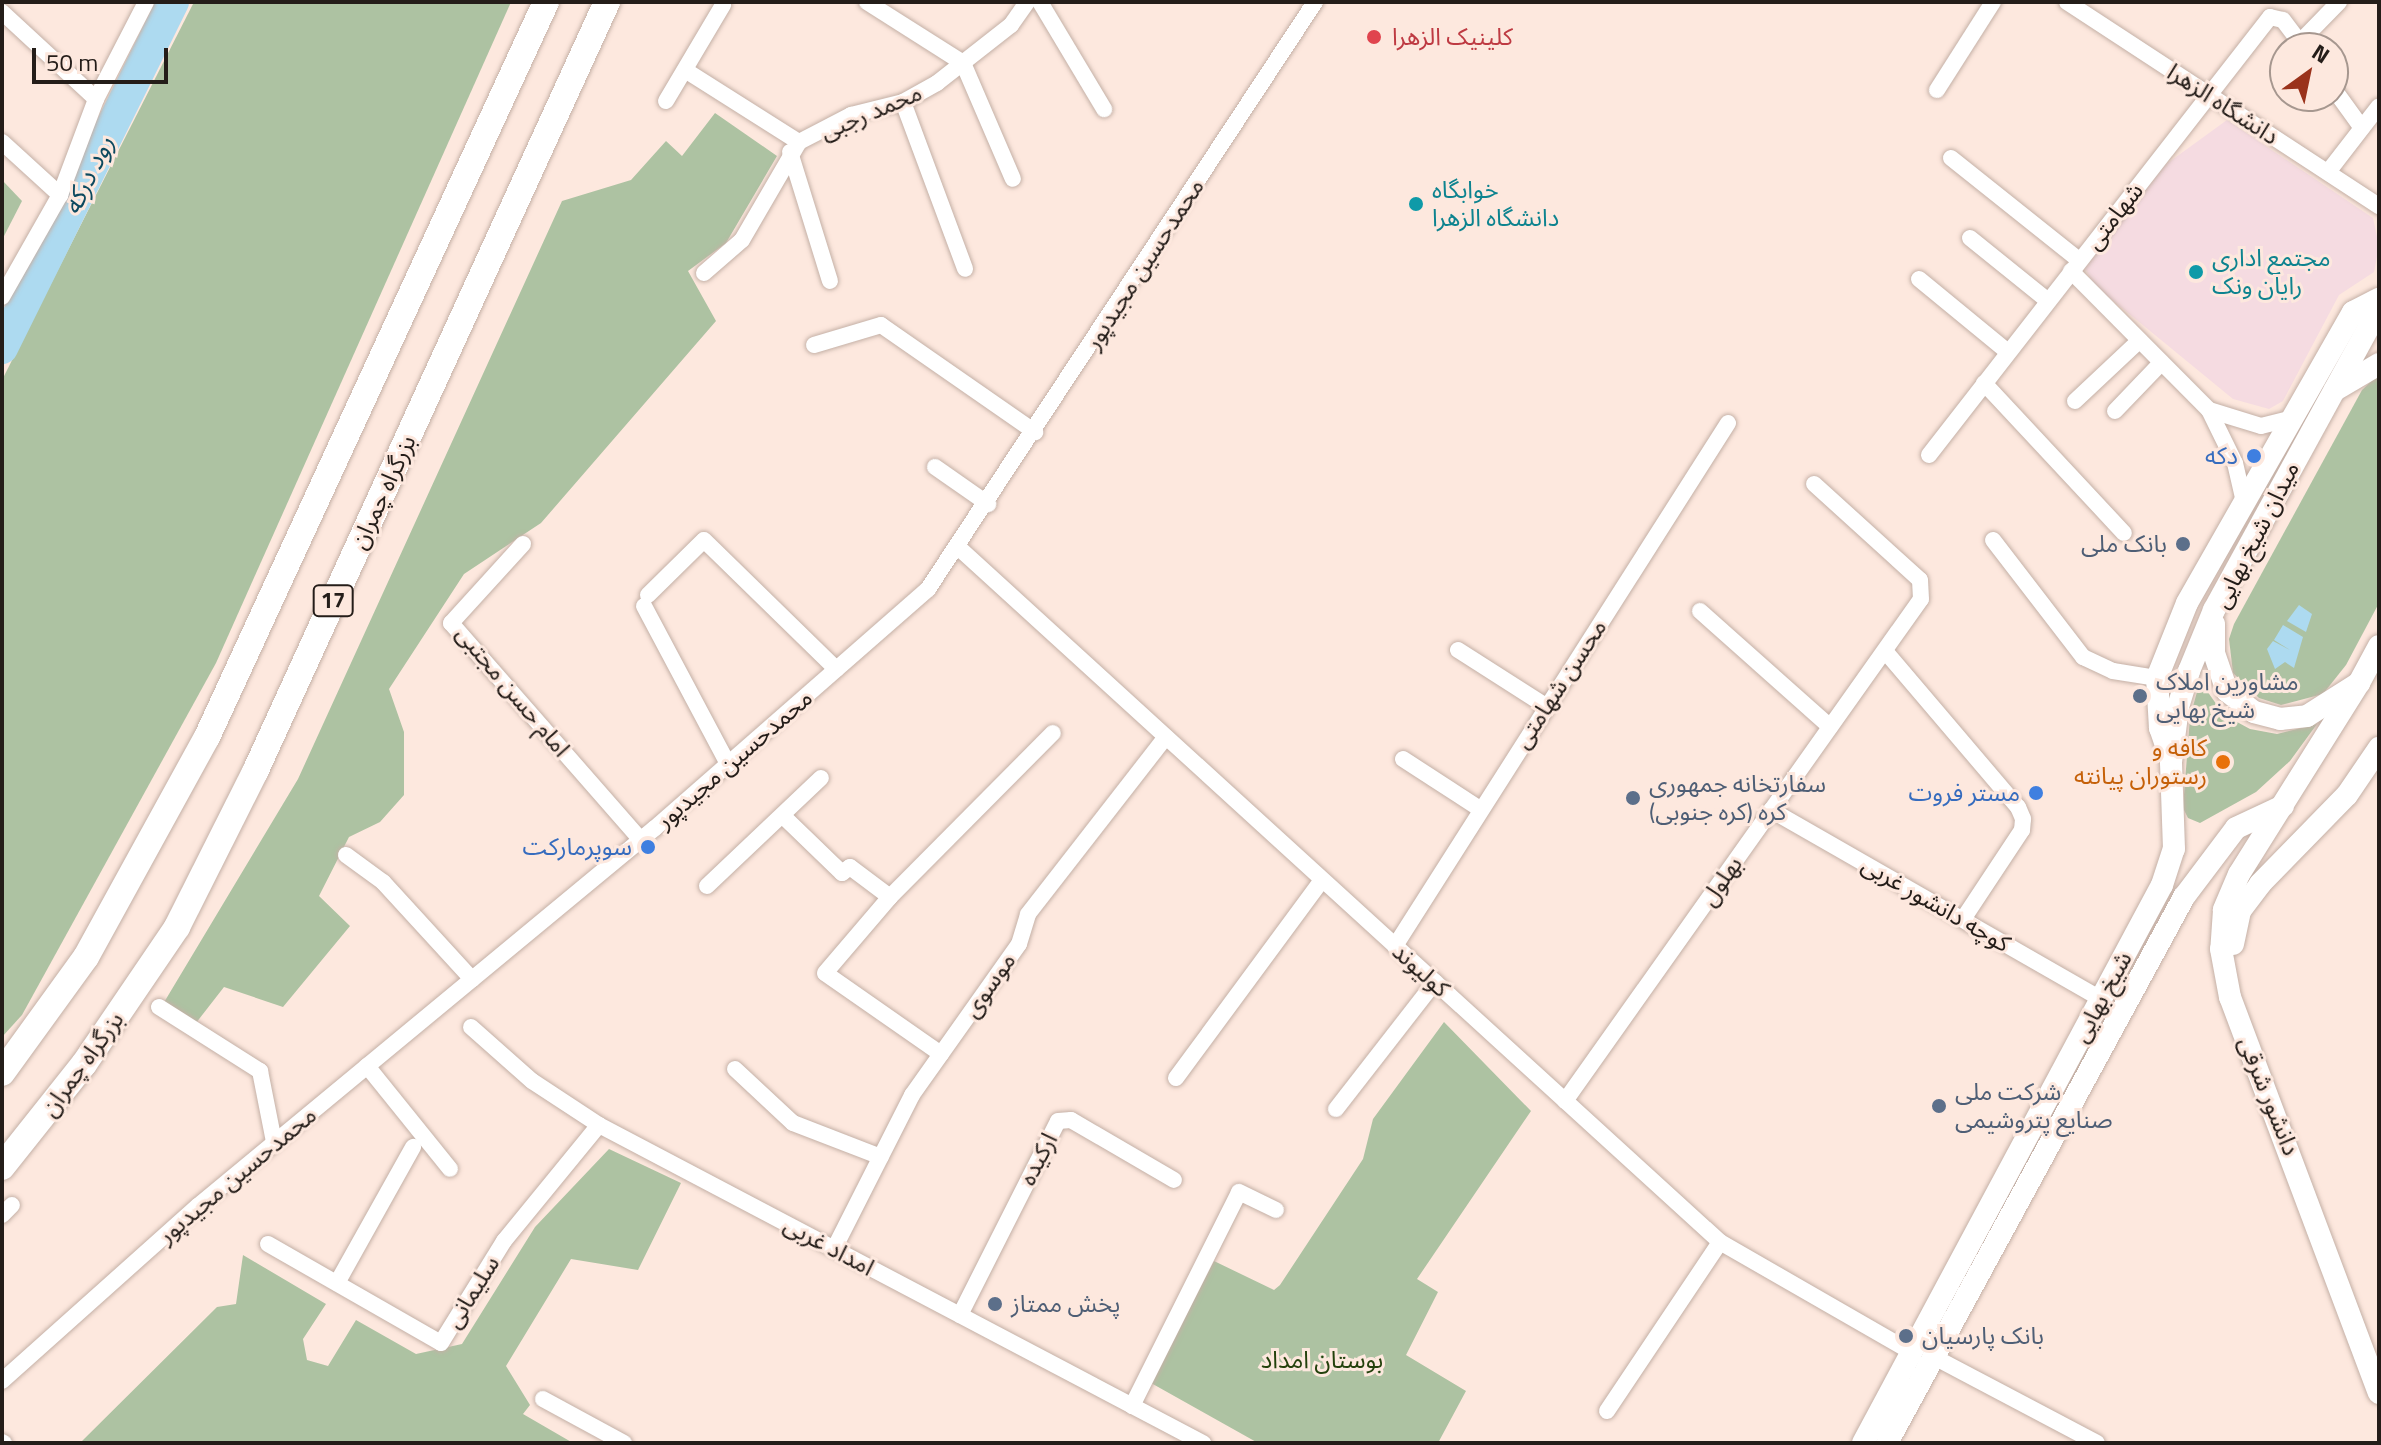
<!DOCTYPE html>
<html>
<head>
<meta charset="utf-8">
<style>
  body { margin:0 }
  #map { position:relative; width:2381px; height:1445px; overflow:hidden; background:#fde8de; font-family:"Titillium Web","Noto Sans Arabic",sans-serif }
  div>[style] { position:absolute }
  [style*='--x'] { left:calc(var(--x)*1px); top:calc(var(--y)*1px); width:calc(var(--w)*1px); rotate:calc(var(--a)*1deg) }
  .commercial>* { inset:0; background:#f5dbe1 }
  .green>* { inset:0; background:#adc2a2 }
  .water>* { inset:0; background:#addaf0 }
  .river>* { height:32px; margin:-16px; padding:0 16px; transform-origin:16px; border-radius:16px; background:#addaf0 }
  .roads { filter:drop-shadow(0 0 2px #c4b0a6) drop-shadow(0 0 2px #c4b0a6) }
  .minor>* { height:16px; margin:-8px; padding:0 8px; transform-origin:8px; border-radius:8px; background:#fff }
  .secondary>* { height:22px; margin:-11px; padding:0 11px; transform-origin:11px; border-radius:11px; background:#fff }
  .trunk>* { height:26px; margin:-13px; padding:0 13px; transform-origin:13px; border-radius:13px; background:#fff }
  .dots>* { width:22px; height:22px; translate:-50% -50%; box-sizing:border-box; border:4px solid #fde8de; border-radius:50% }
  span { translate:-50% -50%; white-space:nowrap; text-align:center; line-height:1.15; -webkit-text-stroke:6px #fde8de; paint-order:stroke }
  .shield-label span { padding:2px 6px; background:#fde8de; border:2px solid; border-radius:6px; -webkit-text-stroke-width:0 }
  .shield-label { font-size:22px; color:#241d19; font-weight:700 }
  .health-label { font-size:24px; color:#be3a42 }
  .left { translate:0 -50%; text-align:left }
  .street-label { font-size:24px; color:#241d19 }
  .culture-label { font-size:24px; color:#0d838f }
  .shop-label { font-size:24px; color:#366cbe }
  .right { translate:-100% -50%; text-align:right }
  .service-label { font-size:24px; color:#4e5e75 }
  .food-label { font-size:24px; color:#c56008 }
  .park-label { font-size:24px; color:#23410c }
  .water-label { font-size:26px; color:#0c495f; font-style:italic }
  .frame { position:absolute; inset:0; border:4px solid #241d19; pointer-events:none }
  .north { position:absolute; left:2269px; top:32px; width:80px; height:80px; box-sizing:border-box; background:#fde8de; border:2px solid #a6978f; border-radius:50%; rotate:33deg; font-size:22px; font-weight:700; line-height:32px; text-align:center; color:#241d19 }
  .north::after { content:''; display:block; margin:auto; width:28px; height:36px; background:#9a321b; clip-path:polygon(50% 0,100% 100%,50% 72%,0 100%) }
  .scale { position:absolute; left:32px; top:48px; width:136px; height:36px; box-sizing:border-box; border:4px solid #241d19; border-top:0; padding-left:10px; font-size:24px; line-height:28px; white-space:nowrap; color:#241d19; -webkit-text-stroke:6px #fde8de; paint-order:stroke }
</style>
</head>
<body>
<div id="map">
  <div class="commercial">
    <i style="clip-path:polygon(2227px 120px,2373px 218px,2379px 246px,2374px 272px,2339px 295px,2283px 401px,2269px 409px,2233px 399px,2094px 285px,2085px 268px,2165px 165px)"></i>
  </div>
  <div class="green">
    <i style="clip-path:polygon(194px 2px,511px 2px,216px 663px,22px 1015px,2px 1037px,2px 380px)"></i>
    <i style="clip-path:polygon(715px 113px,777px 156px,726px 243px,688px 271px,716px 321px,541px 523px,464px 574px,389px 689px,404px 732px,404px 795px,380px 822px,349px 837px,319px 896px,350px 926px,283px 1007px,224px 987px,196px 1023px,163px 1004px,298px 779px,562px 201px,631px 180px,666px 141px,682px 156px)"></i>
    <i style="clip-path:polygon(2px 180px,22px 201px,2px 240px)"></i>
    <i style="clip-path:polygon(2379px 374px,2379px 603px,2346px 665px,2323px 694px,2281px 705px,2259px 698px,2233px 673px,2229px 639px,2234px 624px,2362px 390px)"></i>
    <i style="clip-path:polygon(2200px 681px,2224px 715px,2250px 729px,2277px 734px,2317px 724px,2290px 761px,2256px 792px,2200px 823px,2188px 818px,2183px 808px,2190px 717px)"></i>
    <i style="clip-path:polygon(1444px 1022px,1531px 1111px,1417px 1279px,1438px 1292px,1406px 1355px,1466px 1391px,1438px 1443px,1258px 1443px,1151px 1383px,1214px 1261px,1274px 1290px,1280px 1285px,1363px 1159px,1373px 1119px)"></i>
    <i style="clip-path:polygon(609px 1149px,681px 1183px,638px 1270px,571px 1259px,506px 1366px,530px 1405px,523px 1414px,573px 1443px,80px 1443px,217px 1307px,236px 1304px,243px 1255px,326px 1304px,303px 1339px,307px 1360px,328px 1366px,356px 1320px,416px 1354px,462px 1344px,535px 1227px)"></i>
  </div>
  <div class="water">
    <i style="clip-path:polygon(2299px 605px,2312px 614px,2306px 632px,2287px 621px)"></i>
    <i style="clip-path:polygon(2283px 625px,2303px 637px,2294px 668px,2285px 662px,2275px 669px,2267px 649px,2273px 641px,2290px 650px,2274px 640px)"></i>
  </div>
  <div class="river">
    <i style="--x:2;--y:348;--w:386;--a:-63.7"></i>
  </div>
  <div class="roads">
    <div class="minor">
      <i style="--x:867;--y:2;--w:114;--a:32.4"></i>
      <i style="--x:1040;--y:2;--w:125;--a:59.1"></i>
      <i style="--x:2067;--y:2;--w:373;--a:33.2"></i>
      <i style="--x:2;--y:12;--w:128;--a:42.8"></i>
      <i style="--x:2300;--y:42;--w:56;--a:-45.7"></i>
      <i style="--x:963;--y:63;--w:126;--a:66.7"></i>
      <i style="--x:685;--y:70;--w:135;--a:32.3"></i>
      <i style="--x:2333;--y:88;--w:49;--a:54.1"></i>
      <i style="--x:1937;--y:90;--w:104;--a:-57.5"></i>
      <i style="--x:666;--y:101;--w:112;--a:-59.3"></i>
      <i style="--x:903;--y:102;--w:178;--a:69.6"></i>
      <i style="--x:2;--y:142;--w:79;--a:42.4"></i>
      <i style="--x:790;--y:152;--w:135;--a:72.8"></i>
      <i style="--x:1951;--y:158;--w:164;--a:38.6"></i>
      <i style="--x:2328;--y:172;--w:83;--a:-52.3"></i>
      <i style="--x:1970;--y:238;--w:100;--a:38.9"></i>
      <i style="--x:2071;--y:271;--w:196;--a:45.2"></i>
      <i style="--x:2209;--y:410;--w:59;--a:63.9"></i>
      <i style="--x:2235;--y:463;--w:40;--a:77"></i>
      <i style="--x:704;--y:273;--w:50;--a:-41"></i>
      <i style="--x:742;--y:240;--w:113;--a:-59.8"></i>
      <i style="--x:799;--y:142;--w:59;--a:-27.4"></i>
      <i style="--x:851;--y:115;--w:54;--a:-14"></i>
      <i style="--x:903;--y:102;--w:39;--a:-29"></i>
      <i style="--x:937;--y:83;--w:94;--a:-38.1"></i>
      <i style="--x:1011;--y:25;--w:28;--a:-55"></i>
      <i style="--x:1919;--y:279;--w:115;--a:39.4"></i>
      <i style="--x:2;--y:297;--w:117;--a:-60.4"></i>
      <i style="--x:60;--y:195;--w:103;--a:-69.4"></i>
      <i style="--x:96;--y:99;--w:109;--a:-62.7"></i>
      <i style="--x:814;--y:345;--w:70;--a:-16.6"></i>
      <i style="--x:881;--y:325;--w:188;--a:34.8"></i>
      <i style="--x:1984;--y:383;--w:205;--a:47"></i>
      <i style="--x:2075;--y:401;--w:88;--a:-43.2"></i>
      <i style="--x:2209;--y:410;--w:54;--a:17.1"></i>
      <i style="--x:2261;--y:426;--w:30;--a:-14"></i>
      <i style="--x:2115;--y:411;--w:66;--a:-46.2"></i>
      <i style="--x:1929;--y:455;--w:555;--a:-52.1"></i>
      <i style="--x:2270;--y:17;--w:13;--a:13"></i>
      <i style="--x:2283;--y:20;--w:35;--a:53"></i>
      <i style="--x:935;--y:467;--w:65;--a:34.9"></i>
      <i style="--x:1993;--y:540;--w:148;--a:52.4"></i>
      <i style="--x:2083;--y:657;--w:33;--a:25"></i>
      <i style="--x:2113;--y:671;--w:45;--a:9"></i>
      <i style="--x:523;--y:544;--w:107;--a:132.3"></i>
      <i style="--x:451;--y:623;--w:288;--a:48.8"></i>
      <i style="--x:959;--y:548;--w:1030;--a:42.36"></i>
      <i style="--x:1720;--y:1242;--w:220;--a:29.9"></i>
      <i style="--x:648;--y:595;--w:78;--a:-44.5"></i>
      <i style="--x:704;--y:540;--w:185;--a:44.3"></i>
      <i style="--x:644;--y:606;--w:179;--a:62"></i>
      <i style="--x:1700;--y:611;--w:174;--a:41.7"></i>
      <i style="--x:1458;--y:650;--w:104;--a:32.5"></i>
      <i style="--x:1885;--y:651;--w:205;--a:49.6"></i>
      <i style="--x:2018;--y:807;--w:13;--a:67"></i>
      <i style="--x:2023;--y:819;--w:11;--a:95"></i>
      <i style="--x:2022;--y:830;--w:107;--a:123.5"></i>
      <i style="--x:1403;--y:759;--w:92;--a:33"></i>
      <i style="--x:1771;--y:810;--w:380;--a:29.8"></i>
      <i style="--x:783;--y:816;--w:82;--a:44"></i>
      <i style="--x:842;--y:873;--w:10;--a:-37"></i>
      <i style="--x:850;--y:867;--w:50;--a:36.9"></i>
      <i style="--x:346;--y:855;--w:46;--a:36.1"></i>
      <i style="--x:383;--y:882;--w:132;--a:47.5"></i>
      <i style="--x:707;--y:886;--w:157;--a:-43.5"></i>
      <i style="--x:1395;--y:946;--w:620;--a:-57.51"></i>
      <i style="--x:159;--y:1007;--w:120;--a:32.4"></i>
      <i style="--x:260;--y:1071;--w:72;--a:78.8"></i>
      <i style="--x:471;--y:1027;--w:81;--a:41.5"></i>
      <i style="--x:532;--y:1081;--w:80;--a:33.3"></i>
      <i style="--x:599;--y:1125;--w:683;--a:27.77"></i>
      <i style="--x:941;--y:1054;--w:141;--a:-145.1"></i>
      <i style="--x:825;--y:973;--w:100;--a:-49.5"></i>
      <i style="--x:890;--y:897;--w:231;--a:-45.2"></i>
      <i style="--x:367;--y:1066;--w:132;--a:51.1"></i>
      <i style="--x:735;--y:1069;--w:79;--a:43"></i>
      <i style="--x:793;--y:1123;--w:94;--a:21.1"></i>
      <i style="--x:1176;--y:1078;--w:246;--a:-53.6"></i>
      <i style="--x:1565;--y:1101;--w:615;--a:-54.66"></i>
      <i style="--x:1921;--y:599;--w:19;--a:-93"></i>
      <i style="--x:1920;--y:580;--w:143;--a:-137.8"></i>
      <i style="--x:1336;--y:1109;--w:161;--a:-52.1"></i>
      <i style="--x:2;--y:1215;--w:14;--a:-45"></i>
      <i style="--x:268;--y:1244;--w:199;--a:29.8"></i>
      <i style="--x:441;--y:1343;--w:120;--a:-58.3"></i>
      <i style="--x:504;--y:1241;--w:150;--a:-50.7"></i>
      <i style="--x:834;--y:1249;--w:173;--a:-63.1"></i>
      <i style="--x:912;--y:1095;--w:185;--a:-54.7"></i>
      <i style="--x:1019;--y:944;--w:31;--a:-73"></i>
      <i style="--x:1028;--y:914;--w:224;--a:-52.1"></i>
      <i style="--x:337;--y:1283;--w:156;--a:-60.8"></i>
      <i style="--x:960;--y:1315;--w:217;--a:-63.2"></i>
      <i style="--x:1058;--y:1121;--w:13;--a:-4"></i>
      <i style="--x:1071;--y:1120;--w:119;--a:30.2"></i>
      <i style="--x:1934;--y:1357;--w:184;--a:27.8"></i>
      <i style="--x:2;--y:1381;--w:263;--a:-41.8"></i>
      <i style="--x:198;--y:1206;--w:593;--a:-39.6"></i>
      <i style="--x:655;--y:828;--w:363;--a:-41.2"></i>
      <i style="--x:928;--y:589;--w:703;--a:-56.6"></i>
      <i style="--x:543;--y:1399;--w:92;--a:28.5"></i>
      <i style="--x:1132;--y:1406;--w:239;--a:-63.4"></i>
      <i style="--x:1239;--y:1192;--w:41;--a:25.9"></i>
      <i style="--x:1607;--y:1411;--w:203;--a:-56.2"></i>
      <i style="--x:2;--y:1442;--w:2;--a:27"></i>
    </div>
    <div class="secondary">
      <i style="--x:2335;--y:390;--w:51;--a:-30.6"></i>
      <i style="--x:2214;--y:624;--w:29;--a:90"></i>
      <i style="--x:2214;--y:653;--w:40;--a:71.1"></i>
      <i style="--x:2227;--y:691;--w:34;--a:38"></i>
      <i style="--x:2254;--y:712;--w:27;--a:15"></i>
      <i style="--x:2280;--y:719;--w:27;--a:-6"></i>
      <i style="--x:2307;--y:716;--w:62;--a:-32.4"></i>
      <i style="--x:2359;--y:683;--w:42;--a:-61.6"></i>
      <i style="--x:2359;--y:683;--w:226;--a:122.1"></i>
      <i style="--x:2239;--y:874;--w:39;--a:113"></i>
      <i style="--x:2224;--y:910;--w:39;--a:94"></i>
      <i style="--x:2221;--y:949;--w:49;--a:79.4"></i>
      <i style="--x:2230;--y:997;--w:423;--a:69.4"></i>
      <i style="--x:2169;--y:754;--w:28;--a:-109"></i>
      <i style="--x:2160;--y:728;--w:50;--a:-93.4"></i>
      <i style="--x:2157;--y:678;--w:81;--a:-68.2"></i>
      <i style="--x:2187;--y:603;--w:335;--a:-60.3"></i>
      <i style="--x:2353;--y:312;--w:29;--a:-27"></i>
      <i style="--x:2233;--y:944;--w:34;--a:-78"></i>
      <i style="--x:2240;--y:911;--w:34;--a:-53"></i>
      <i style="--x:2260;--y:884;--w:124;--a:-45.7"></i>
      <i style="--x:2347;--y:795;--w:57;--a:-55.8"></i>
      <i style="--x:1863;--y:1443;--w:633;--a:-61.82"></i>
      <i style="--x:2162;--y:885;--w:38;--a:-72"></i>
      <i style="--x:2174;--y:849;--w:87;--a:-92"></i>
      <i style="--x:2171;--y:762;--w:55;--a:-82.7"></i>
      <i style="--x:2178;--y:707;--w:38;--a:-73"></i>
      <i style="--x:2189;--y:671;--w:66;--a:-67.7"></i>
      <i style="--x:2214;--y:610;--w:343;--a:-61.3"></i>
      <i style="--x:1887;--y:1443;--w:622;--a:-61.46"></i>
      <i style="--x:2184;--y:897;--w:86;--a:-53"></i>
      <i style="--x:2236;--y:828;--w:52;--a:-25.1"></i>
    </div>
    <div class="trunk">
      <i style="--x:2;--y:1073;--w:143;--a:-54.1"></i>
      <i style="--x:86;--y:957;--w:251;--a:-61.2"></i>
      <i style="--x:207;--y:737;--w:809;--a:-65.24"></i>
      <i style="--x:2;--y:1167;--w:132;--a:-51.5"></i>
      <i style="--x:84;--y:1064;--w:166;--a:-55.8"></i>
      <i style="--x:177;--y:927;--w:174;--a:-63.3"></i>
      <i style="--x:255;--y:772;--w:847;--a:-65.43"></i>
    </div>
  </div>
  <div class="dots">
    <i style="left:1374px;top:37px;background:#e0444e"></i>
    <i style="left:1416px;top:204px;background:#0f9aa8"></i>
    <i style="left:2196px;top:272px;background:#0f9aa8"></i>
    <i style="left:2254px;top:456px;background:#3f7fe0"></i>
    <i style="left:2183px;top:544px;background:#5c6f8a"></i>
    <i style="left:2140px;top:696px;background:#5c6f8a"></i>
    <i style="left:2223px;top:762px;background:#e8710a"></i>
    <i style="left:2036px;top:793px;background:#3f7fe0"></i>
    <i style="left:1633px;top:798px;background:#5c6f8a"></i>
    <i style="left:648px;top:847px;background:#3f7fe0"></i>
    <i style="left:1939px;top:1106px;background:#5c6f8a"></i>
    <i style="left:995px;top:1304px;background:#5c6f8a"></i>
    <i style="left:1906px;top:1336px;background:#5c6f8a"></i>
  </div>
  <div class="shield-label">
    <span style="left:333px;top:601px">17</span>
  </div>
  <div class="health-label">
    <span class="left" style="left:1392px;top:37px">کلینیک الزهرا</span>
  </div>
  <div class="street-label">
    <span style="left:2223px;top:104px;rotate:33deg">دانشگاه الزهرا</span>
    <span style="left:871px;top:112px;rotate:-23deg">محمد رجبی</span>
    <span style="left:2114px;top:216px;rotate:-52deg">شهامتی</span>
    <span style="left:1144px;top:264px;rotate:-57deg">محمدحسین مجیدپور</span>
    <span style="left:383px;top:492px;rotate:-65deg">بزرگراه چمران</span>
    <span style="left:2256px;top:535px;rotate:-63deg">میدان شیخ بهایی</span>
    <span style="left:1560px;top:684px;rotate:-57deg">محسن شهامتی</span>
    <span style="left:513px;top:691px;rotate:50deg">امام حسن مجتبی</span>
    <span style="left:734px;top:759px;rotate:-41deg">محمدحسین مجیدپور</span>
    <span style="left:1721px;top:881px;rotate:-55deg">بهلول</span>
    <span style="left:1936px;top:904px;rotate:30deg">کوچه دانشور غربی</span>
    <span style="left:1421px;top:970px;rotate:42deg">کولیوند</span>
    <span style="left:989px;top:985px;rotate:-55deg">موسوی</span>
    <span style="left:2102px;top:997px;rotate:-62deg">شیخ بهایی</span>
    <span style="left:82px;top:1064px;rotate:-54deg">بزرگراه چمران</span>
    <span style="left:2269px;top:1096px;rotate:68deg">دانشور شرقی</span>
    <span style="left:1038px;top:1159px;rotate:-63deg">ارکیده</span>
    <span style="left:237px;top:1175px;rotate:-40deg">محمدحسین مجیدپور</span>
    <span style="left:829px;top:1246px;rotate:28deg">امداد غربی</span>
    <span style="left:472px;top:1292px;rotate:-58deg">سلیمانی</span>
  </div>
  <div class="culture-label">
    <span class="left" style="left:1432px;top:204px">خوابگاه<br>دانشگاه الزهرا</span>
    <span class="left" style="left:2212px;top:272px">مجتمع اداری<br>رایان ونک</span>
  </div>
  <div class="shop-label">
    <span class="right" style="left:2238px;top:456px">دکه</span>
    <span class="right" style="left:2020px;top:793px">مستر فروت</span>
    <span class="right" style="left:632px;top:847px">سوپرمارکت</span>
  </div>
  <div class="service-label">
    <span class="right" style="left:2167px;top:544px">بانک ملی</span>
    <span class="left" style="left:2156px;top:696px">مشاورین املاک<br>شیخ بهایی</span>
    <span class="left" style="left:1649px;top:798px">سفارتخانه جمهوری<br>کره (کره جنوبی)</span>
    <span class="left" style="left:1955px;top:1106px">شرکت ملی<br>صنایع پتروشیمی</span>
    <span class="left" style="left:1011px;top:1304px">پخش ممتاز</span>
    <span class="left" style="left:1922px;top:1336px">بانک پارسیان</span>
  </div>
  <div class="food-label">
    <span class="right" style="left:2207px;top:762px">کافه و<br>رستوران پیانته</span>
  </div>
  <div class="park-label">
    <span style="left:1322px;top:1360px">بوستان امداد</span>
  </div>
  <div class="water-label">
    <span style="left:88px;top:175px;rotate:-64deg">رود درکه</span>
  </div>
  <div class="frame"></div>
  <div class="north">N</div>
  <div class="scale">50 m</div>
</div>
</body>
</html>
